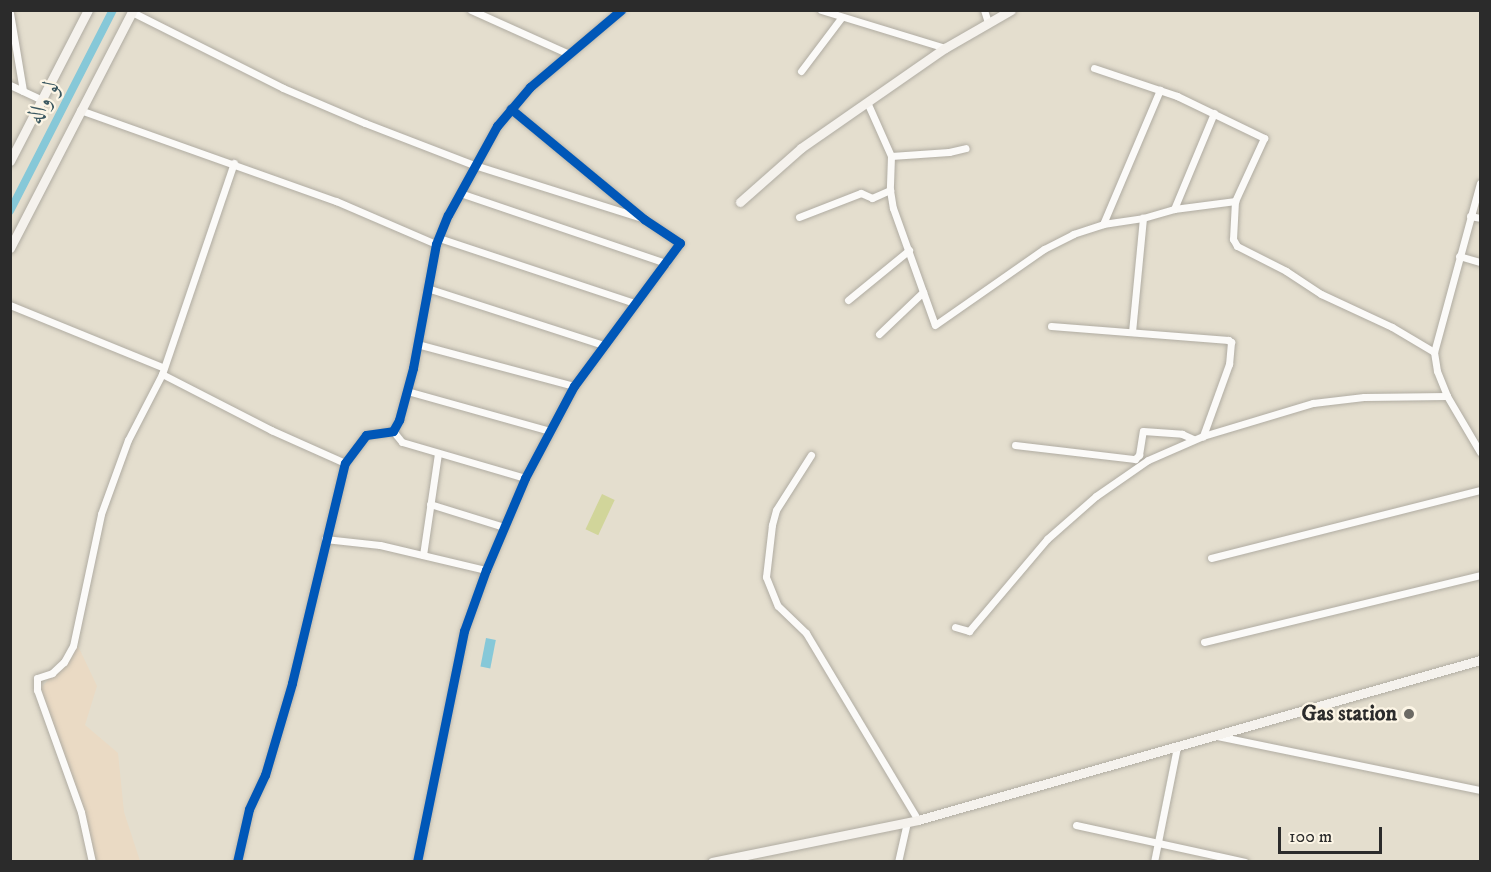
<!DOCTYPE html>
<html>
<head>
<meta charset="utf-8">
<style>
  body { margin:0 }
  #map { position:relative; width:1491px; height:872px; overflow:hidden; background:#e4dece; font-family:"IM FELL DW Pica",Amiri,serif }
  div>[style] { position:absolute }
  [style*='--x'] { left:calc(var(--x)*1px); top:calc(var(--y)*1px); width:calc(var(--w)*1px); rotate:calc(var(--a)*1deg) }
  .built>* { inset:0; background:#eadac4 }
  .green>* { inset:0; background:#d1d59a; transform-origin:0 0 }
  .water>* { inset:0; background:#86c8d8; transform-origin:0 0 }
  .canal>* { height:8px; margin:-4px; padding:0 4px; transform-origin:4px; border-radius:4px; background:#86c8d8 }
  .roads { filter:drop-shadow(0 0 2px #b0aca2) drop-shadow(0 0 2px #b0aca2) }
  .street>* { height:7px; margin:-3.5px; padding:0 3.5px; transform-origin:3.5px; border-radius:3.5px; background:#fbfaf8 }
  .secondary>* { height:9px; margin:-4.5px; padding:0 4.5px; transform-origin:4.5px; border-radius:4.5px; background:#f5f2ed }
  .cycleway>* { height:9px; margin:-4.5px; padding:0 4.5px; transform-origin:4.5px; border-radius:4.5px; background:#0057b8 }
  .dots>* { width:16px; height:16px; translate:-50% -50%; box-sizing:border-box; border:3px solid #fcf5e5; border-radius:50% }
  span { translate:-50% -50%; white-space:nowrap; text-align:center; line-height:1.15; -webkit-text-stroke:4.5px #fcf5e5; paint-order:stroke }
  .poi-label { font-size:22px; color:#2b2b2b; font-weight:700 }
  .right { translate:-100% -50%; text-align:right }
  .water-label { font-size:24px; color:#3a5760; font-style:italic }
  .frame { position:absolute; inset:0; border:12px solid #2b2b2b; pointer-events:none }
  .scale { position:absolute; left:1278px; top:827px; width:104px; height:27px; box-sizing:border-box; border:3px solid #2b2b2b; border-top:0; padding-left:8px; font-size:18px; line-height:21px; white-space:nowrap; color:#2b2b2b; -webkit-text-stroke:4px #fcf5e5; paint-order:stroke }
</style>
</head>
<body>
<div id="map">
  <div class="built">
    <i style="clip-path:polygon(78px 646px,97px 686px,85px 725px,118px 753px,124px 812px,140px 861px,92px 861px,41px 688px)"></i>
  </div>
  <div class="green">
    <i style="left:602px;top:494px;width:14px;height:39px;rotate:25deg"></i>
  </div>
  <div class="water">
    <i style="left:486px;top:638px;width:10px;height:29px;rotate:11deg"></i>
  </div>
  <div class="canal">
    <i style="--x:10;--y:211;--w:226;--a:-62.9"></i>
  </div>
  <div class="roads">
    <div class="street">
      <i style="--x:471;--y:10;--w:107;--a:24.2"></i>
      <i style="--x:821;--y:10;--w:130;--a:17"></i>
      <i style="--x:984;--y:10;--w:13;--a:72"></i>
      <i style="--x:132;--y:12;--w:169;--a:26.7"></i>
      <i style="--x:283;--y:88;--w:89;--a:23.1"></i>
      <i style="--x:365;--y:123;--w:117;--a:21.1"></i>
      <i style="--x:474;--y:165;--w:173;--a:17.5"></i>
      <i style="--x:10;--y:13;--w:79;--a:80.5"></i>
      <i style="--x:1094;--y:68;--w:88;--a:18.6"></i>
      <i style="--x:1177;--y:96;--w:97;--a:25.8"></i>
      <i style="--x:1264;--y:138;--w:69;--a:114.7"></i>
      <i style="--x:1235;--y:201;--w:38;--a:93"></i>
      <i style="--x:1233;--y:239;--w:8;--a:60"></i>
      <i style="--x:1237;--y:246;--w:55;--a:27"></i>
      <i style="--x:1286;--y:271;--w:42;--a:33.3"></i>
      <i style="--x:1321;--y:294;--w:78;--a:24.9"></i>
      <i style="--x:1392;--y:327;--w:49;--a:30.8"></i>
      <i style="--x:801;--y:71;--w:66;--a:-53"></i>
      <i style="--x:10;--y:85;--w:35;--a:25"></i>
      <i style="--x:867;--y:102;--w:59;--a:66"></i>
      <i style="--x:891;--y:156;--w:34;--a:92"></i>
      <i style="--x:890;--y:190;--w:18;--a:81"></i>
      <i style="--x:893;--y:208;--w:124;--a:70.3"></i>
      <i style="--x:935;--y:325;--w:133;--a:-34.9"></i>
      <i style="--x:1044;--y:249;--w:33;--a:-27"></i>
      <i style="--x:1073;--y:234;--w:32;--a:-18"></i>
      <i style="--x:1103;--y:224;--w:40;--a:-8.5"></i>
      <i style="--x:1143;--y:218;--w:32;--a:-16"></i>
      <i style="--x:1174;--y:209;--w:62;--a:-7.5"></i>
      <i style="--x:80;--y:110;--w:272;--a:19.6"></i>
      <i style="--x:336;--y:201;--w:109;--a:23.3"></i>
      <i style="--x:891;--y:156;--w:58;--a:-3.9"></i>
      <i style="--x:949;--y:152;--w:17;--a:-13"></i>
      <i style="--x:1480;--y:183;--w:175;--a:105.2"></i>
      <i style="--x:1434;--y:352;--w:19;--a:81"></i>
      <i style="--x:1437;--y:371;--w:27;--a:68"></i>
      <i style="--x:1447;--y:396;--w:65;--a:59.5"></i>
      <i style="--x:460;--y:193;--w:218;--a:18.8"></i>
      <i style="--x:1174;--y:209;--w:104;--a:-67.4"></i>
      <i style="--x:1470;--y:216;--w:10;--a:11"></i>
      <i style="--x:799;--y:217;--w:66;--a:-21.2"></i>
      <i style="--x:861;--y:193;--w:12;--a:24"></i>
      <i style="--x:872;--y:198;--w:20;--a:-24"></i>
      <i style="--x:1103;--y:224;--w:146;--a:-67"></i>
      <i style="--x:439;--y:238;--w:206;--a:18.4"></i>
      <i style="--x:1459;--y:256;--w:22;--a:16"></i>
      <i style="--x:427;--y:288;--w:185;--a:17.9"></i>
      <i style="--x:848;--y:300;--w:79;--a:-39.3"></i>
      <i style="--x:10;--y:305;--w:166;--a:22.2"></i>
      <i style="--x:1051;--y:326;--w:178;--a:4.5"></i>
      <i style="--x:1228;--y:340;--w:4;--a:34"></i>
      <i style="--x:1231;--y:342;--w:22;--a:95"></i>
      <i style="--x:1229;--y:364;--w:77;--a:109.9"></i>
      <i style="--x:1132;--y:332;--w:115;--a:-84.5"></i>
      <i style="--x:879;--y:334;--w:61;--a:-43.7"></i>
      <i style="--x:417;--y:344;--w:163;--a:15"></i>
      <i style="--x:162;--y:374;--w:123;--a:27.2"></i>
      <i style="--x:271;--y:430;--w:81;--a:24"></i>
      <i style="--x:407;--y:391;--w:148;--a:15.6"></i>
      <i style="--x:393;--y:431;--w:14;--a:51"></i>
      <i style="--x:402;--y:442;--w:128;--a:16.3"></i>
      <i style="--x:1015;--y:445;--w:121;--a:6.7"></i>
      <i style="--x:1135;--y:459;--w:6;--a:-45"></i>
      <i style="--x:1139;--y:455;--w:24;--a:-81"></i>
      <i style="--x:1143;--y:431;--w:39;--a:4"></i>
      <i style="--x:1182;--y:434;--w:12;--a:24"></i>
      <i style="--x:811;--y:455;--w:65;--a:122.5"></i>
      <i style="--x:776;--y:510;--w:16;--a:105"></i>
      <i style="--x:772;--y:525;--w:52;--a:96.6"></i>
      <i style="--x:766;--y:577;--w:31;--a:68"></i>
      <i style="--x:778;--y:606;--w:39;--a:44"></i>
      <i style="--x:806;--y:633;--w:218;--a:59.1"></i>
      <i style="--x:430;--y:504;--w:77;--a:17.3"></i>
      <i style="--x:325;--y:539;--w:55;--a:6.2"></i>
      <i style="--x:380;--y:545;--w:109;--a:13.3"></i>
      <i style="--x:423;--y:555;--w:103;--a:-81.6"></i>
      <i style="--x:1211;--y:558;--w:277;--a:-14.2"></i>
      <i style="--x:955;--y:627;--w:15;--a:16"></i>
      <i style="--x:969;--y:631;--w:121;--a:-49.7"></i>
      <i style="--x:1047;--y:539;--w:65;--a:-41.3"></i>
      <i style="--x:1096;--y:496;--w:63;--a:-34.7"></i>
      <i style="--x:1148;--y:460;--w:60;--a:-23.6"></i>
      <i style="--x:1203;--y:436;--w:115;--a:-16.7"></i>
      <i style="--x:1313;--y:403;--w:51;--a:-6.7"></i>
      <i style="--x:1364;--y:397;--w:83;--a:-0.7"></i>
      <i style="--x:1204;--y:642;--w:284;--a:-13.6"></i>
      <i style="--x:1217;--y:736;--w:268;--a:11.6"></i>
      <i style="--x:1076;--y:825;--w:173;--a:12.3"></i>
      <i style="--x:92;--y:862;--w:51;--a:-102.4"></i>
      <i style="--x:81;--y:812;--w:130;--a:-109.8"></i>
      <i style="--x:37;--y:690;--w:12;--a:-90"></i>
      <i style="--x:37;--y:678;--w:16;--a:-18"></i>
      <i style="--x:52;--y:673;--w:16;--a:-43"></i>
      <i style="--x:64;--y:662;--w:18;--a:-61"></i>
      <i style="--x:73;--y:646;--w:135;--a:-78"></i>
      <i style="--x:101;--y:514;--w:79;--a:-70"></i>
      <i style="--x:128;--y:440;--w:74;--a:-62.7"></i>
      <i style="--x:162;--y:374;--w:223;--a:-71.2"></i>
      <i style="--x:237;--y:862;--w:54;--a:-77.2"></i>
      <i style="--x:249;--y:809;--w:38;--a:-65"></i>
      <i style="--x:265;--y:775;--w:96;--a:-73.6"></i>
      <i style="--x:292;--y:683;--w:226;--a:-76.5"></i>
      <i style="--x:345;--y:463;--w:35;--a:-53"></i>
      <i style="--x:366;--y:435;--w:27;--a:-8"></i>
      <i style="--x:393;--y:431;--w:13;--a:-61"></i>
      <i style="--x:399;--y:420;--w:54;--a:-74.9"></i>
      <i style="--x:413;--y:368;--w:126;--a:-79.5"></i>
      <i style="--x:436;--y:244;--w:31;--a:-68"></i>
      <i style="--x:448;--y:215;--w:102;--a:-61.2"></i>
      <i style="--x:497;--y:126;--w:51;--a:-49.8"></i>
      <i style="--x:530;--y:87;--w:119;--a:-40.2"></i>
      <i style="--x:417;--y:862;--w:236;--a:-78.5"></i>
      <i style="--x:464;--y:631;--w:65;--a:-70.2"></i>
      <i style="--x:486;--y:570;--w:100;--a:-67"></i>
      <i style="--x:525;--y:478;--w:104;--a:-62"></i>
      <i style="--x:574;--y:386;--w:178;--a:-53.5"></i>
      <i style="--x:680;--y:243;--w:43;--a:-146.3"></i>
      <i style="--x:644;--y:219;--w:173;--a:-140.4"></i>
      <i style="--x:898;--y:862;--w:41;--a:-77.3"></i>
      <i style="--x:1154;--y:862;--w:117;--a:-78.7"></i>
    </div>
    <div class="secondary">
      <i style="--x:10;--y:161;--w:170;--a:-62.7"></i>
      <i style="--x:740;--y:202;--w:81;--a:-41.5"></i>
      <i style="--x:801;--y:148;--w:175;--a:-34.8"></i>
      <i style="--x:945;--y:48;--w:76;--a:-29.9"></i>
      <i style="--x:10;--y:248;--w:268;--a:-62.7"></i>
      <i style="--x:712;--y:862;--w:210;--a:-11.5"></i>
      <i style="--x:918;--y:820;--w:584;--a:-15.89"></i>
    </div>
  </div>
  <div class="cycleway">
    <i style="--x:237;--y:862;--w:54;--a:-77.2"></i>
    <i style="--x:249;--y:809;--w:38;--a:-65"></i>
    <i style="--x:265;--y:775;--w:96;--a:-73.6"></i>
    <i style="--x:292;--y:683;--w:226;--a:-76.5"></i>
    <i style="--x:345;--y:463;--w:35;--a:-53"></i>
    <i style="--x:366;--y:435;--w:27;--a:-8"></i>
    <i style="--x:393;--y:431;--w:13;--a:-61"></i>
    <i style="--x:399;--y:420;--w:54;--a:-74.9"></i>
    <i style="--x:413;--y:368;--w:126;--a:-79.5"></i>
    <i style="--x:436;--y:244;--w:31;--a:-68"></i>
    <i style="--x:448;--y:215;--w:102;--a:-61.2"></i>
    <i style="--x:497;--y:126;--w:51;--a:-49.8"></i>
    <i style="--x:530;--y:87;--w:119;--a:-40.2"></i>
    <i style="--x:417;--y:862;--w:236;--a:-78.5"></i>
    <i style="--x:464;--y:631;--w:65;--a:-70.2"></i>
    <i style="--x:486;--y:570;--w:100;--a:-67"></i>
    <i style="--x:525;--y:478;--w:104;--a:-62"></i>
    <i style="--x:574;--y:386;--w:178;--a:-53.5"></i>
    <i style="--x:680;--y:243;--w:43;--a:-146.3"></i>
    <i style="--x:644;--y:219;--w:173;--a:-140.4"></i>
  </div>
  <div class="dots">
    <i style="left:1409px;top:714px;background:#6c6a64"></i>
  </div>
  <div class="poi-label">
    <span class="right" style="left:1397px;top:714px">Gas station</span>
  </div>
  <div class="water-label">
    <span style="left:44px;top:102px;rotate:-63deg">لو واله</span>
  </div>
  <div class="frame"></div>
  <div class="scale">100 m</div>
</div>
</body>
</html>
